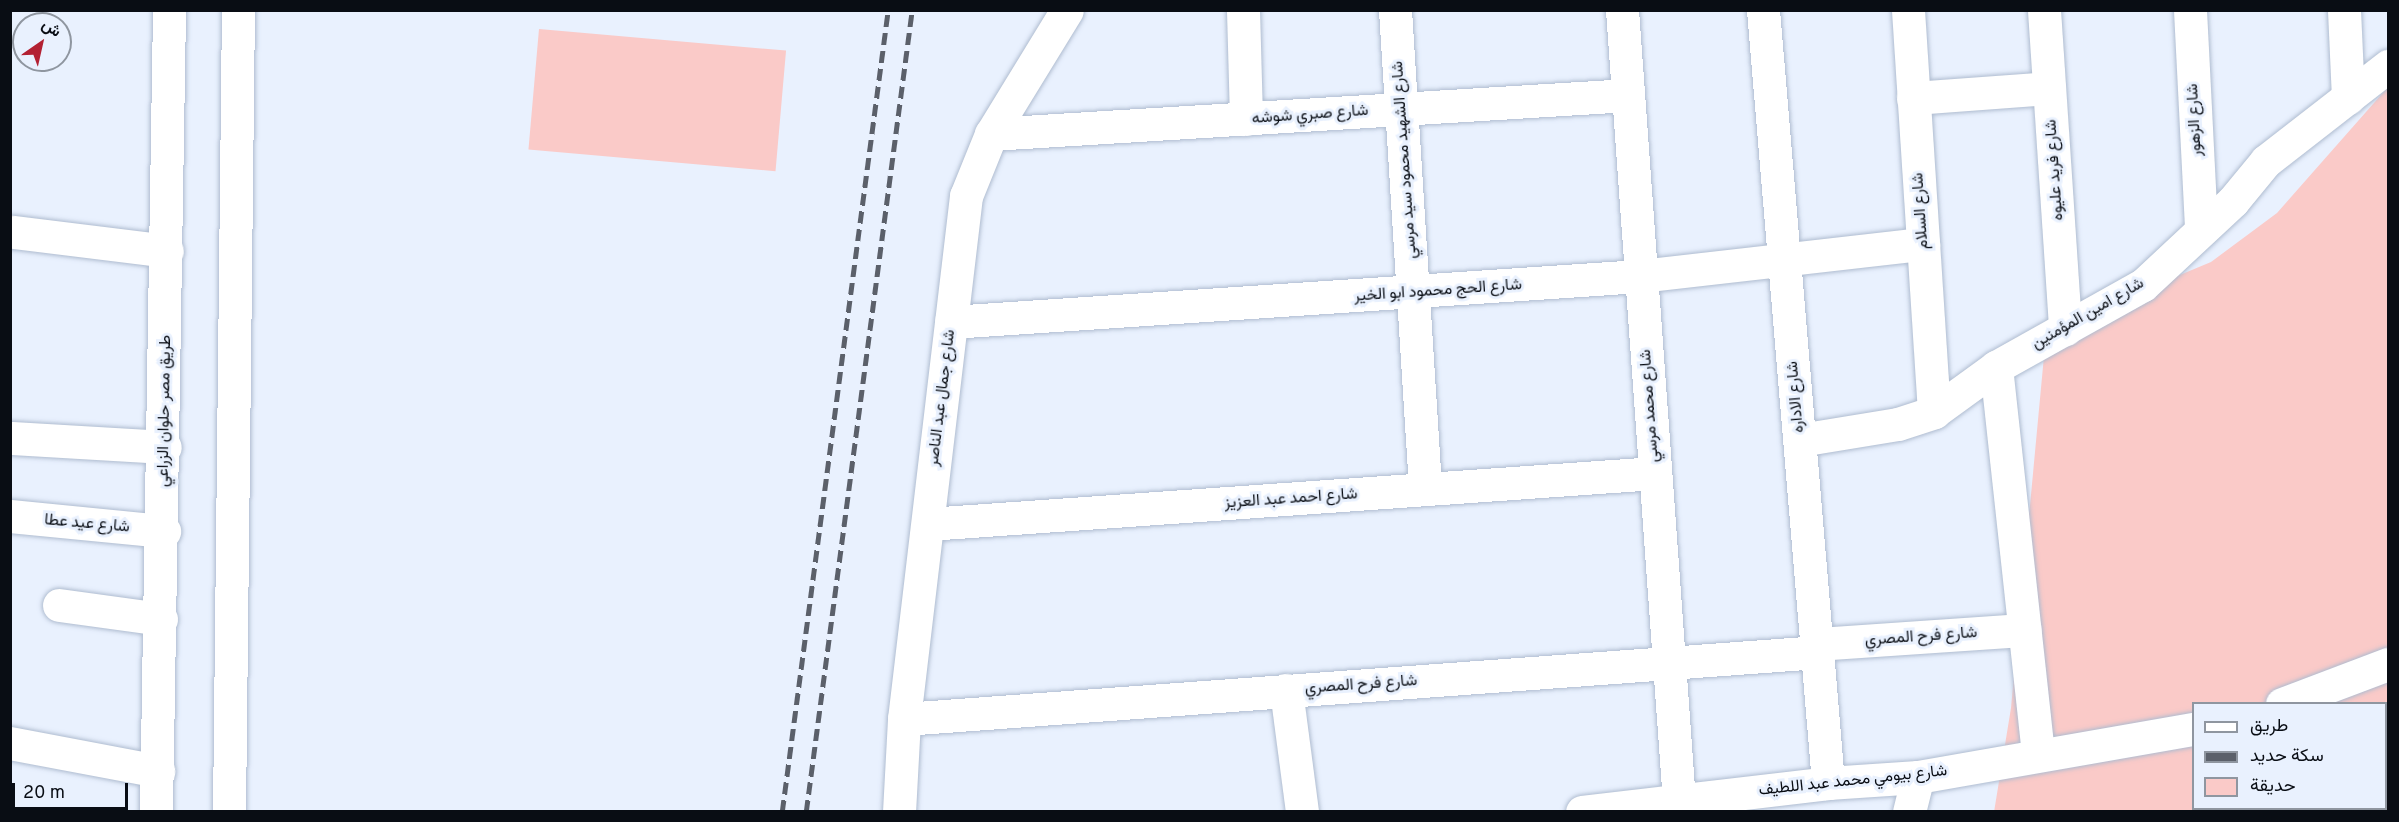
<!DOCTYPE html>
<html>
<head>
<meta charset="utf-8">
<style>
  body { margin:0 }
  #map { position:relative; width:2399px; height:822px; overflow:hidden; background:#e9f1fe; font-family:Overpass,Vazirmatn,sans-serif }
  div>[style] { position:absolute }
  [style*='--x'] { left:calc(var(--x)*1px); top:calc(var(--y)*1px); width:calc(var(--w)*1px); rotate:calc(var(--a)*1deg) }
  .green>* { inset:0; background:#facac8; transform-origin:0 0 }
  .roads { filter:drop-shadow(0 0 2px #afbcd0) drop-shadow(0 0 2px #afbcd0) }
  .street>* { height:33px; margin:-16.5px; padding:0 16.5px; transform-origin:16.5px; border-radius:16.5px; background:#fff }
  .rail>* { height:4.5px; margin-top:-2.25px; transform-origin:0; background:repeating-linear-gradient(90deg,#5b606a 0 12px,transparent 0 18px) }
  span { translate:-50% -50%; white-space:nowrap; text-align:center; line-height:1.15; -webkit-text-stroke:6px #e9f1fe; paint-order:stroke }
  .street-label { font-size:16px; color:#090d14 }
  .frame { position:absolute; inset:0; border:12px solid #090d14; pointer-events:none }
  .legend { position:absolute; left:2192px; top:702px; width:195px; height:108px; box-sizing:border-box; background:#e9f1fe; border:2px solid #8f96a0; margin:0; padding:8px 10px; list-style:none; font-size:18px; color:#090d14 }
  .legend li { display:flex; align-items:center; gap:12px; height:30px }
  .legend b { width:30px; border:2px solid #8f96a0 }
  .north { position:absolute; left:12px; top:12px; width:60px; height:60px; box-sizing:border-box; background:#e9f1fe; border:2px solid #8f96a0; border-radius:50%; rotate:34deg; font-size:16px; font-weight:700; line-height:24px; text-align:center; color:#090d14 }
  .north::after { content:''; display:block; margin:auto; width:21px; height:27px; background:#b32133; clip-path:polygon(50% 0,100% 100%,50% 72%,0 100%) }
  .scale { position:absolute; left:12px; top:783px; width:116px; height:27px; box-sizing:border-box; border:3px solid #090d14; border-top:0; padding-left:8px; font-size:18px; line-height:21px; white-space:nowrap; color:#090d14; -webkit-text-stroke:4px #e9f1fe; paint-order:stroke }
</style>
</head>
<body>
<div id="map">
  <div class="green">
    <i style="left:539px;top:29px;width:248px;height:121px;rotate:5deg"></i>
    <i style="clip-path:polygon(evenodd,2388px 87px,2388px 811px,1994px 812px,2011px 708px,2044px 356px,2163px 282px,2211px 262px,2277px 213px,2388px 87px,2194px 704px,2386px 704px,2386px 808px,2194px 808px,2194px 704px)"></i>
  </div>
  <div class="roads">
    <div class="street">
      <i style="--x:1243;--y:10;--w:109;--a:88.4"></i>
      <i style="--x:1395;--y:10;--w:480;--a:86.4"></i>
      <i style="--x:1622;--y:10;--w:793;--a:85.88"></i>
      <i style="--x:1763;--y:10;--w:776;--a:85.19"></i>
      <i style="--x:1908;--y:10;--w:403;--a:86.3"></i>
      <i style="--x:2044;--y:10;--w:320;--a:86.2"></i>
      <i style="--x:2190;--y:10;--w:219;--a:87.1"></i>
      <i style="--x:2344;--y:10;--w:88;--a:87.4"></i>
      <i style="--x:1913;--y:98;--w:136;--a:-4.2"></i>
      <i style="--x:991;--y:134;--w:638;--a:-3.5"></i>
      <i style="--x:13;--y:232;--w:155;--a:7"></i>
      <i style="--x:951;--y:322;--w:691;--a:-3.82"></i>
      <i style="--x:1640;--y:276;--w:285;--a:-6.5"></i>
      <i style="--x:1996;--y:367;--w:390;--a:83.8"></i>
      <i style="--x:12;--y:438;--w:153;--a:3.4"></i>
      <i style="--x:1800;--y:440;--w:99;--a:-9.3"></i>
      <i style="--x:1898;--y:424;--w:38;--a:-18"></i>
      <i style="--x:1934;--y:412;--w:77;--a:-36"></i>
      <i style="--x:1996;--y:367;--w:168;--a:-29.2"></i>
      <i style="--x:2143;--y:285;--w:123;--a:-43"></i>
      <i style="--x:2233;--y:201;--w:52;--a:-50.5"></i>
      <i style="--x:2266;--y:161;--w:155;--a:-37.9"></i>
      <i style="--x:10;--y:516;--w:155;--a:5.6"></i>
      <i style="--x:928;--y:524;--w:729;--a:-4.01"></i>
      <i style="--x:59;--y:605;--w:103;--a:7.8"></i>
      <i style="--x:1817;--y:644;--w:208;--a:-3.9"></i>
      <i style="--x:1286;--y:690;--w:123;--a:82.5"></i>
      <i style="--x:2282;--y:704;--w:113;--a:-20.7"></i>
      <i style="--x:904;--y:719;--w:916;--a:-4.19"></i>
      <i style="--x:10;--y:743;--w:151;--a:10.7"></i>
      <i style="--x:156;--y:812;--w:802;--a:-89.07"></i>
      <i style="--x:229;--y:812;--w:802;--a:-89.36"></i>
      <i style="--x:899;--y:812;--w:93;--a:-86.9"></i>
      <i style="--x:904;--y:719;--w:527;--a:-83.24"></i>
      <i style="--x:966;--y:196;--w:67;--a:-68"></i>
      <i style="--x:991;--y:134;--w:145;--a:-58.5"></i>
      <i style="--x:1582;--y:812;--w:248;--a:-6.7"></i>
      <i style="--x:1828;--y:783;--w:90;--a:-3.8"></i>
      <i style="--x:1918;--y:777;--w:280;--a:-9.9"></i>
      <i style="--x:1909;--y:812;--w:36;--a:-76"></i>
    </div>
  </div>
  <div class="rail">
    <i style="--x:782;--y:812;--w:809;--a:-82.47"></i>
    <i style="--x:806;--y:812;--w:809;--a:-82.47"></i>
  </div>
  <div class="street-label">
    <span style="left:1310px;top:115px;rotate:-4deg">شارع صبري شوشه</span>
    <span style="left:2195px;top:120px;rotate:-93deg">شارع الزهور</span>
    <span style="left:1405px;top:160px;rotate:-94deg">شارع الشهيد محمود سيد مرسي</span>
    <span style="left:2055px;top:170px;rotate:-94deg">شارع فريد عليوه</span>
    <span style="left:1921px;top:211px;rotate:-94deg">شارع السلام</span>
    <span style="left:1438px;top:291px;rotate:-4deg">شارع الحج محمود ابو الخير</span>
    <span style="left:2088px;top:314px;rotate:-30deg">شارع امين المؤمنين</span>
    <span style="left:1796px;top:397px;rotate:-95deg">شارع الاداره</span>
    <span style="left:942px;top:398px;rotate:-83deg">شارع جمال عبد الناصر</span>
    <span style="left:1650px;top:406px;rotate:-94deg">شارع محمد مرسي</span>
    <span style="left:165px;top:411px;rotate:-89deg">طريق مصر حلوان الزراعي</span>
    <span style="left:1291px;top:499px;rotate:-4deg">شارع احمد عبد العزيز</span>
    <span style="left:87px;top:524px;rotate:5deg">شارع عيد عطا</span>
    <span style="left:1921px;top:637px;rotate:-4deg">شارع فرح المصري</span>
    <span style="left:1361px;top:685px;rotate:-4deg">شارع فرح المصري</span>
    <span style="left:1853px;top:781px;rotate:-6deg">شارع بيومي محمد عبد اللطيف</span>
  </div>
  <div class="frame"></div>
  <ul class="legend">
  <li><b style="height:8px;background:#fff"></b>طريق</li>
  <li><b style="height:8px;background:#5b606a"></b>سكة حديد</li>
  <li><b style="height:16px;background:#facac8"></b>حديقة</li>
  </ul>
  <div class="north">ش</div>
  <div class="scale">20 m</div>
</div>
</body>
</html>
